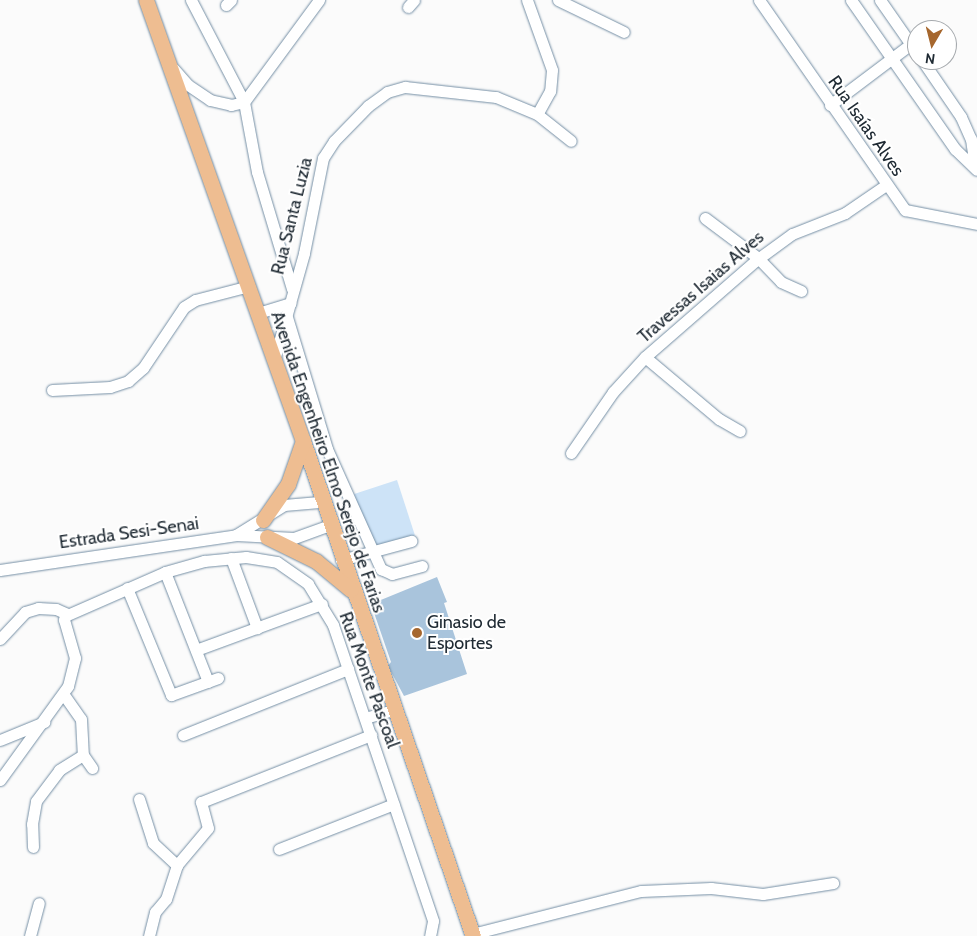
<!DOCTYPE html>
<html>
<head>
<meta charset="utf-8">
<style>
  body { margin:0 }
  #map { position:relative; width:977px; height:936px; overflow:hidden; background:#fbfbfb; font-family:Cabin,sans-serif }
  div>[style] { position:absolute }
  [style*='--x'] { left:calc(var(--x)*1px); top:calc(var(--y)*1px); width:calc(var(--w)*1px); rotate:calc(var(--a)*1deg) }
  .green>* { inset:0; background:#cde3f7; transform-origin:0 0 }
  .building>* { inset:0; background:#a9c4dc }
  .roads { filter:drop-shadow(0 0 1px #758fa5) drop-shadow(0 0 1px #758fa5) }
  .minor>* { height:11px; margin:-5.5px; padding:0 5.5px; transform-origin:5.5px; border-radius:5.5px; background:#fff }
  .major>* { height:15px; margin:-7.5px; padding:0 7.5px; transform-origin:7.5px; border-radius:7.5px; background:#eebd91 }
  .dots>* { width:14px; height:14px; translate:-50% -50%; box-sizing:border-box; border:2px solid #fff; border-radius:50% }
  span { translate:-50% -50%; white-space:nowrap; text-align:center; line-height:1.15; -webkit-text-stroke:4px #fff; paint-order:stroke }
  .street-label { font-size:18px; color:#202b34 }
  .poi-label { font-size:18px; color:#202b34 }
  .left { translate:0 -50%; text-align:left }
  .north { position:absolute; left:907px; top:20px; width:50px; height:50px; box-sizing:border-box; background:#fff; border:1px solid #a6aaae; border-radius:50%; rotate:188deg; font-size:14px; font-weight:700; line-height:20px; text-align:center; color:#202b34 }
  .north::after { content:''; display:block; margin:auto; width:18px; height:22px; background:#a6672e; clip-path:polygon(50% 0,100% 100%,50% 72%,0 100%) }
</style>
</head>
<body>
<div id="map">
  <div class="green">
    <i style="left:397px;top:480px;width:58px;height:45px;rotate:72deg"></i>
  </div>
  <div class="building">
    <i style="clip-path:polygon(437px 577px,447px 602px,444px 603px,467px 674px,404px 696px,388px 666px,391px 662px,371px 604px)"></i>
  </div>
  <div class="roads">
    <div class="minor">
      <i style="--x:191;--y:0;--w:115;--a:62.5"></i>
      <i style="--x:244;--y:102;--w:71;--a:79.5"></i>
      <i style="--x:257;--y:172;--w:122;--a:73.3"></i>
      <i style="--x:527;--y:0;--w:74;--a:70.3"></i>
      <i style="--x:552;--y:70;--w:21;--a:95"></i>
      <i style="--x:550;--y:91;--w:26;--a:119"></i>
      <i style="--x:558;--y:0;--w:73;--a:25.9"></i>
      <i style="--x:759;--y:0;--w:256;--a:55.2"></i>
      <i style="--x:905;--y:210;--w:73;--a:11"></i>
      <i style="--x:851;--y:0;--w:182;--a:55.1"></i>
      <i style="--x:955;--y:149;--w:30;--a:44"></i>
      <i style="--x:880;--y:0;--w:65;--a:55.1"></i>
      <i style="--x:226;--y:5;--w:7;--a:-45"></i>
      <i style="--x:408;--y:7;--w:9;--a:-49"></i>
      <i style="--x:922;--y:60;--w:69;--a:55.6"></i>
      <i style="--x:961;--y:117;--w:24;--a:66"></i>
      <i style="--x:971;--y:139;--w:28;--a:82"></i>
      <i style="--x:174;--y:69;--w:21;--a:49"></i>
      <i style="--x:188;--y:85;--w:27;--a:34"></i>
      <i style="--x:210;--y:100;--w:22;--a:13"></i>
      <i style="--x:231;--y:105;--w:13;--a:-13"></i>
      <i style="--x:244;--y:102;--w:127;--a:-53.7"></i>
      <i style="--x:830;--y:105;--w:101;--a:-37"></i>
      <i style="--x:705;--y:218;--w:66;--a:37"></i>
      <i style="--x:758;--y:258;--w:33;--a:46"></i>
      <i style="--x:781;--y:282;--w:22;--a:24"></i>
      <i style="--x:258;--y:313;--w:34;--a:-17"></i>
      <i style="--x:287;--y:317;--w:138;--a:73.1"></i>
      <i style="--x:327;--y:449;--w:132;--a:65.8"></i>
      <i style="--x:381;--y:569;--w:12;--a:24"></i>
      <i style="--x:392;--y:574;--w:31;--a:-15"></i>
      <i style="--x:645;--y:357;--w:97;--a:40"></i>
      <i style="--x:719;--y:419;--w:24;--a:30"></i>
      <i style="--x:274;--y:360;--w:111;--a:-74.3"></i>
      <i style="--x:304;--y:253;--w:97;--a:-78.7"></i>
      <i style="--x:323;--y:158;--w:20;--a:-57"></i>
      <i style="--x:334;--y:141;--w:49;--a:-45.8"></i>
      <i style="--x:368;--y:106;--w:24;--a:-36"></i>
      <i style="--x:387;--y:92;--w:19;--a:-16"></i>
      <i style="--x:405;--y:87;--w:92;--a:6.3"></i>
      <i style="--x:496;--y:97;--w:44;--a:22.5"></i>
      <i style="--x:537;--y:114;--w:43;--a:38.5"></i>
      <i style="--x:52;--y:390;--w:58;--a:-3"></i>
      <i style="--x:110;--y:387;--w:19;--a:-18"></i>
      <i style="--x:128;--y:381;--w:20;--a:-41"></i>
      <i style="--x:143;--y:368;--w:73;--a:-56.1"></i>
      <i style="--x:184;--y:307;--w:13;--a:-32"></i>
      <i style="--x:195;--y:300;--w:56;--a:-14.5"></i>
      <i style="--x:571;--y:453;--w:74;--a:-55.5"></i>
      <i style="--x:613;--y:392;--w:47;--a:-47.6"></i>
      <i style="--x:645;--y:357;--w:146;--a:-41.1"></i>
      <i style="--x:755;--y:261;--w:46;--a:-36.1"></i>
      <i style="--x:792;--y:234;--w:57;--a:-21.6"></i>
      <i style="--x:845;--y:213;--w:50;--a:-34.3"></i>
      <i style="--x:236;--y:535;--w:57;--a:-32"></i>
      <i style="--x:284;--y:505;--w:38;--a:-5"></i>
      <i style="--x:231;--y:558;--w:75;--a:69.6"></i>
      <i style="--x:341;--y:560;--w:73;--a:-15.2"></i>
      <i style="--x:0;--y:570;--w:239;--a:-8.4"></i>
      <i style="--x:236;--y:535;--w:58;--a:3"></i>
      <i style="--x:294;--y:538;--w:37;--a:-20"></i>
      <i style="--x:165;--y:572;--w:118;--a:68.6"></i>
      <i style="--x:127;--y:588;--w:116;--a:67.6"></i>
      <i style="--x:171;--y:695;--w:50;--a:-19.9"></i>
      <i style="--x:0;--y:639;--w:37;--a:-47"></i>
      <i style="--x:25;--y:612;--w:14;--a:-17"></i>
      <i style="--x:38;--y:608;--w:18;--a:3"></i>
      <i style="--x:56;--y:609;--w:12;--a:24"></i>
      <i style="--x:196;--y:650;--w:134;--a:-20.1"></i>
      <i style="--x:64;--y:695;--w:29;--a:55"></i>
      <i style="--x:81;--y:719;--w:36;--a:87"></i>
      <i style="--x:83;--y:755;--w:16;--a:55"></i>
      <i style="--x:365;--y:718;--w:29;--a:-16"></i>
      <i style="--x:183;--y:735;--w:178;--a:-21.8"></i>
      <i style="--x:0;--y:740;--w:48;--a:-22.2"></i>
      <i style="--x:0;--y:780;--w:116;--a:-54.1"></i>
      <i style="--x:68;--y:686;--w:29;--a:-76"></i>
      <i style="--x:75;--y:658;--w:40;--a:-106"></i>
      <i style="--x:64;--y:620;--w:4;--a:-76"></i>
      <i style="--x:65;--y:616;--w:109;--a:-23.7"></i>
      <i style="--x:165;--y:572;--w:41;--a:-15.8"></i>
      <i style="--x:204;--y:561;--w:42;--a:-5.4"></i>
      <i style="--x:246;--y:557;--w:31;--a:9"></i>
      <i style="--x:277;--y:562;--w:38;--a:35"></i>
      <i style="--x:308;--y:584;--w:48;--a:58.6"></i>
      <i style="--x:333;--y:625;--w:312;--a:71.3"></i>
      <i style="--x:433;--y:921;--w:15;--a:101"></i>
      <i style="--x:139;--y:799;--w:46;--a:72.3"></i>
      <i style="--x:153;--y:843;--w:33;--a:43"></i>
      <i style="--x:33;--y:847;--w:23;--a:-92"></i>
      <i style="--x:32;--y:824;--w:23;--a:-80"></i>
      <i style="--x:36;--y:801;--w:39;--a:-53"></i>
      <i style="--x:59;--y:770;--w:28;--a:-32"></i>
      <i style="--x:279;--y:849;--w:123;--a:-21.4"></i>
      <i style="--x:472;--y:934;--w:174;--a:-14.3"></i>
      <i style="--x:641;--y:891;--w:70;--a:-2.5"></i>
      <i style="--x:711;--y:888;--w:52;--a:6.6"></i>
      <i style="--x:763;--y:894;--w:71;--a:-8.9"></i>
      <i style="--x:30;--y:936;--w:34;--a:-75"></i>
      <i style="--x:149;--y:936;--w:25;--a:-76"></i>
      <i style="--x:155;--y:912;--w:17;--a:-50"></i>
      <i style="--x:166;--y:899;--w:36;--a:-72"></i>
      <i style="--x:177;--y:865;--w:48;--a:-50"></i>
      <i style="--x:208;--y:828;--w:27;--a:-105"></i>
      <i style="--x:201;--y:802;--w:183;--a:-21.5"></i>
    </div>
    <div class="major">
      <i style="--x:146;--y:0;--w:468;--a:70.4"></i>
      <i style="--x:303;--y:441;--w:523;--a:71.05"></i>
      <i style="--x:263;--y:520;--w:44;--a:-55.2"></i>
      <i style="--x:288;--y:484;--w:46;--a:-70.8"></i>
      <i style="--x:267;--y:537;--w:55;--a:26.1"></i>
      <i style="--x:316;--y:561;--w:45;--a:39.6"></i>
    </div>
  </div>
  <div class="dots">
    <i style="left:417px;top:633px;background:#a6672e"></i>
  </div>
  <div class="street-label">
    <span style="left:866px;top:126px;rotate:55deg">Rua Isaías Alves</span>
    <span style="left:292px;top:216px;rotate:-76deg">Rua Santa Luzia</span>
    <span style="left:701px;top:287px;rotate:-41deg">Travessas Isaias Alves</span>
    <span style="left:328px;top:462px;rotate:71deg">Avenida Engenheiro Elmo Serejo de Farias</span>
    <span style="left:129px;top:533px;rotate:-8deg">Estrada Sesi-Senai</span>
    <span style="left:369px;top:680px;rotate:70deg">Rua Monte Pascoal</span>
  </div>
  <div class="poi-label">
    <span class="left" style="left:427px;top:633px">Ginasio de<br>Esportes</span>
  </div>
  <div class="north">N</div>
</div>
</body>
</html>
